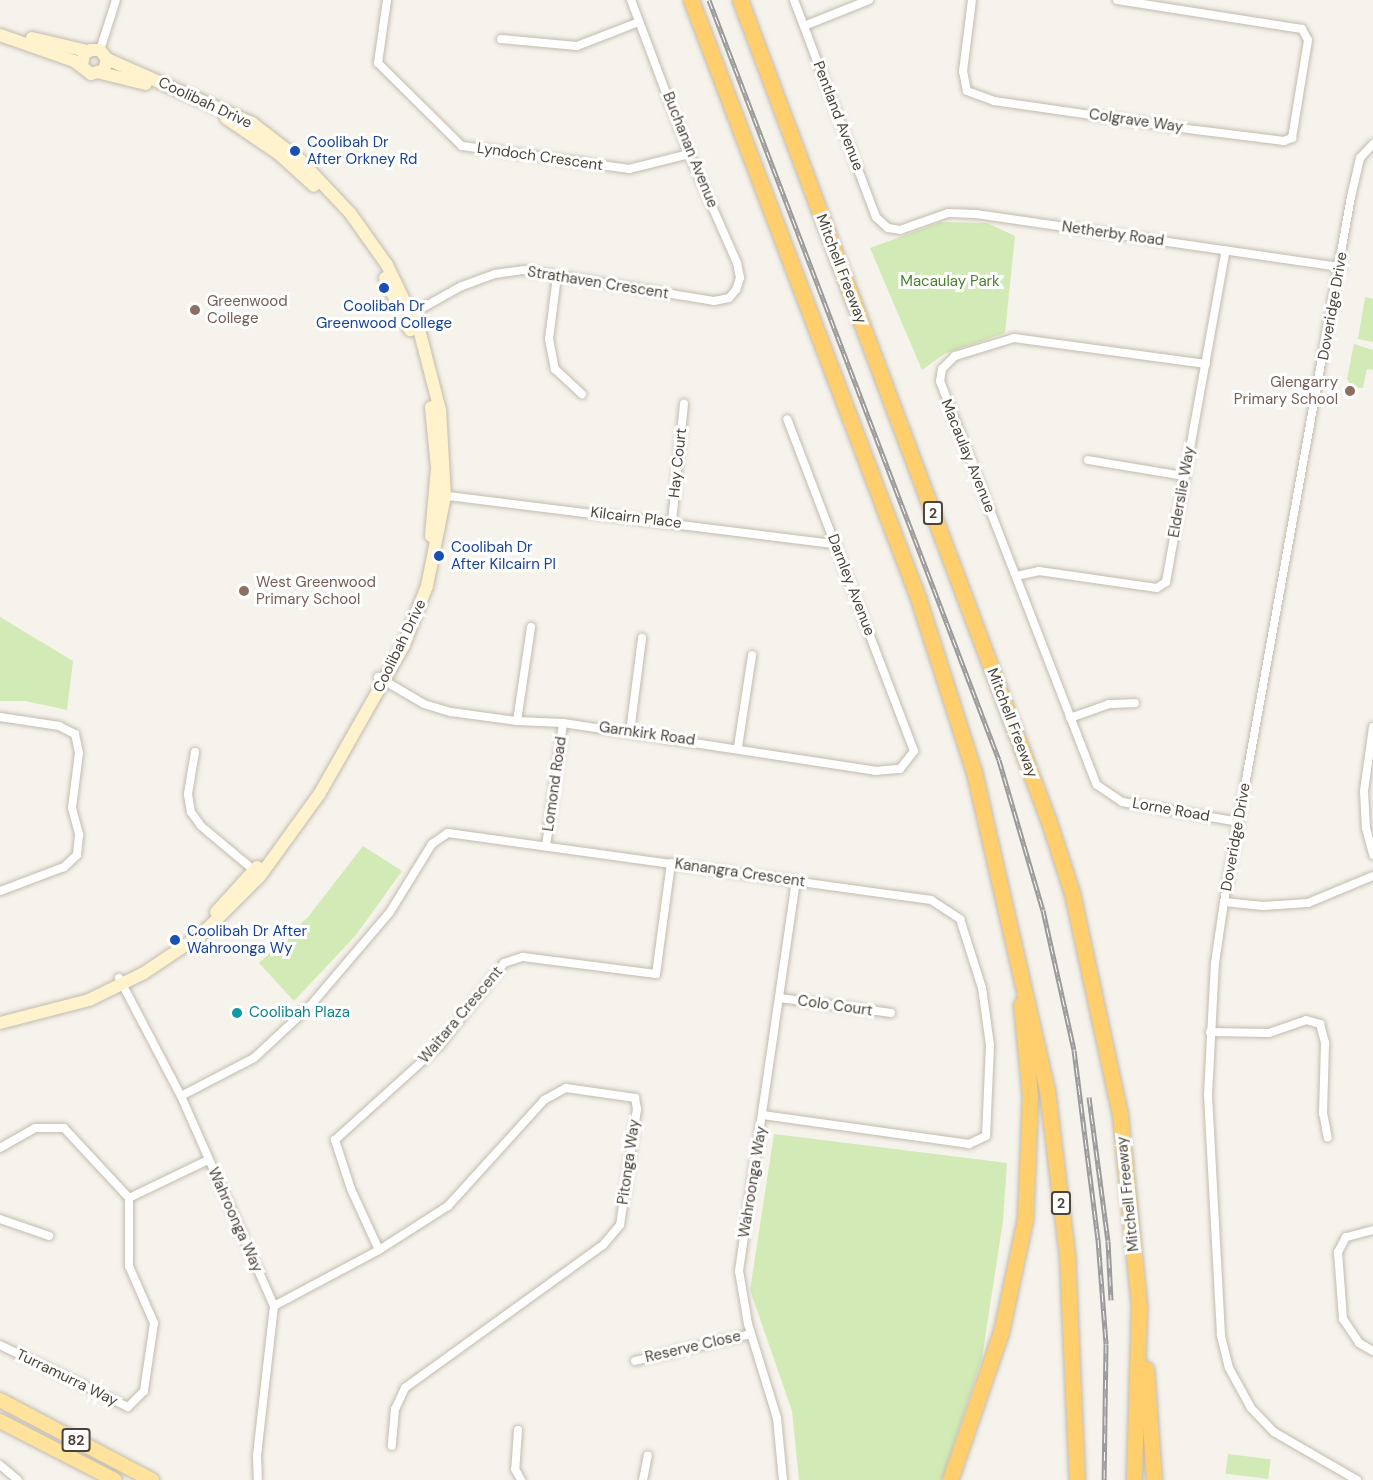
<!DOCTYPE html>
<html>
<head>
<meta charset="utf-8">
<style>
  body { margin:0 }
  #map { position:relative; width:1373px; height:1480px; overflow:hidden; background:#f6f3ec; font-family:"DM Sans",sans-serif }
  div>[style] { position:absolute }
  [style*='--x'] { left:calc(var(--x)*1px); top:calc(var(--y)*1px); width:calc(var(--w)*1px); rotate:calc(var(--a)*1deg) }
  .green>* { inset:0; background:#d2eab5; transform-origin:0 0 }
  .roads { filter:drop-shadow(0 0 2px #c2bbae) drop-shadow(0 0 2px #c2bbae) }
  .street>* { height:8px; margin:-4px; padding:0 4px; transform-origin:4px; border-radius:4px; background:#fff }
  .secondary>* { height:12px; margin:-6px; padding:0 6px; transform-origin:6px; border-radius:6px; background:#fff3cd }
  .primary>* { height:14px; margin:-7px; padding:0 7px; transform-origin:7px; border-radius:7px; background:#ffe39c }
  .highway>* { height:15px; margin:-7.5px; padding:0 7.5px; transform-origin:7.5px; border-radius:7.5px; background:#ffcf6e }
  .rail>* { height:5px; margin-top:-2.5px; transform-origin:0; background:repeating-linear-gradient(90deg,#fff 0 9px,#9a9a9a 0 18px); box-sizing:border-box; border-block:2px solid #9a9a9a }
  .dots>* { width:16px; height:16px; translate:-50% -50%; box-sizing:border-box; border:3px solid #fff; border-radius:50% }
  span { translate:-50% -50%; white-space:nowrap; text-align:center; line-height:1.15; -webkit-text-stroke:6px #fff; paint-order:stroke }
  .shield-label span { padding:2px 4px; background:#fff; border:2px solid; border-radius:4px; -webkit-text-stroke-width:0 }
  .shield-label { font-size:14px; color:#4b4439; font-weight:700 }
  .street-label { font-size:15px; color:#4b4439 }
  .transit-label { font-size:15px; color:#164399 }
  .left { translate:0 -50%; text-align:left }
  .park-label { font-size:15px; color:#4a7f2a }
  .education-label { font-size:15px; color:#785e54 }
  .right { translate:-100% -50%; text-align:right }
  .culture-label { font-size:15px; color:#0d838f }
</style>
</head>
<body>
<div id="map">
  <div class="green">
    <i style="clip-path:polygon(941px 222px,987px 223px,1015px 236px,1005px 333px,944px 354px,922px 370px,870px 248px)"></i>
    <i style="clip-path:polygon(1365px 297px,1373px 299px,1373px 342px,1358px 339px)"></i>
    <i style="clip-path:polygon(1354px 344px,1373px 350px,1373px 370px,1367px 369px,1363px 388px,1352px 387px,1347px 379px)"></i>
    <i style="clip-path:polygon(0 617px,73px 661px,67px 710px,25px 701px,0 701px)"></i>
    <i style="clip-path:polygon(363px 846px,402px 871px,356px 935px,294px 1001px,259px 963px,308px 917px)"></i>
    <i style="clip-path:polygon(774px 1134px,1007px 1163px,1003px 1221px,982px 1358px,942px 1480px,799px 1480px,792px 1411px,750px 1290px)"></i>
    <i style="left:1228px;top:1454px;width:43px;height:20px;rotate:7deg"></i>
  </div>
  <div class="roads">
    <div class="street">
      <i style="--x:387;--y:0;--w:64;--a:98.1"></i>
      <i style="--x:378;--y:63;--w:118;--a:44.7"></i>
      <i style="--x:462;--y:146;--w:169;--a:7.8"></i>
      <i style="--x:629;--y:169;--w:62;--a:-14"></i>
      <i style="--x:794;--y:0;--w:232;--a:69.3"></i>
      <i style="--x:876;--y:217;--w:16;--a:43"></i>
      <i style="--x:888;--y:228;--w:12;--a:9"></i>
      <i style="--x:900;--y:230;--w:51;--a:-19.5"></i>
      <i style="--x:948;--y:213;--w:28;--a:2"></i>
      <i style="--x:976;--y:214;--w:369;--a:8.3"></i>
      <i style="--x:972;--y:0;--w:72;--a:97.2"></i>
      <i style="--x:963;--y:71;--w:20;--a:79"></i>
      <i style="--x:967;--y:91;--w:29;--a:20"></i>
      <i style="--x:994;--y:101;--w:204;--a:8.2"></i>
      <i style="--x:1196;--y:130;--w:89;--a:7.1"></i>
      <i style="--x:1284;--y:141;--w:9;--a:-21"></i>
      <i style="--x:1292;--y:138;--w:99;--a:-80.7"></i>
      <i style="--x:1308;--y:40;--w:13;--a:-119"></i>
      <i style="--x:1302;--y:29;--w:187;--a:-171.1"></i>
      <i style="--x:804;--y:26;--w:70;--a:-21.8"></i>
      <i style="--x:501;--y:39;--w:76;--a:5.3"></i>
      <i style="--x:577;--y:46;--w:66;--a:-21.2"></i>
      <i style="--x:100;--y:50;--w:52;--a:-72.3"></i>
      <i style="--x:557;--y:276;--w:64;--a:97.2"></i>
      <i style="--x:549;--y:339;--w:31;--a:79"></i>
      <i style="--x:555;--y:369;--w:37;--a:43"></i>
      <i style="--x:408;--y:316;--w:62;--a:-29.1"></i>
      <i style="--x:462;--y:286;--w:35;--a:-20"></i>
      <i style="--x:495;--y:274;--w:28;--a:-8"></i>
      <i style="--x:523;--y:270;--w:193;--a:9.2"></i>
      <i style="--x:714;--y:301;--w:15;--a:-11"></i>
      <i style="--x:729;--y:298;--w:11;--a:-49"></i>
      <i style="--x:736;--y:290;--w:13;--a:-72"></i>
      <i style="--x:740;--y:278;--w:15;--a:-101"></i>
      <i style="--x:737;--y:263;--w:119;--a:-113.8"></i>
      <i style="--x:689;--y:154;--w:165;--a:-110.6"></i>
      <i style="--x:1206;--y:364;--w:194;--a:-172.3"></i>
      <i style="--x:1014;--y:338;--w:62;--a:163"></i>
      <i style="--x:955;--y:356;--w:18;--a:135"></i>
      <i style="--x:942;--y:369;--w:12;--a:99"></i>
      <i style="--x:940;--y:381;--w:433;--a:68.8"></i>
      <i style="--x:1097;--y:785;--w:30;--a:34"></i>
      <i style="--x:1122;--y:802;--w:119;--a:9.7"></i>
      <i style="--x:1088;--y:460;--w:97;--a:9.5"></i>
      <i style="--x:440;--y:495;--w:398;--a:7.1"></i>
      <i style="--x:672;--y:522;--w:119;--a:-84.2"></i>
      <i style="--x:1016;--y:576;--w:24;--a:-12"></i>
      <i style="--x:1039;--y:571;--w:119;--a:8.2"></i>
      <i style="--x:1157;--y:588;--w:11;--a:-34"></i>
      <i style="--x:1166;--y:582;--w:337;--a:-79.8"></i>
      <i style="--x:378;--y:677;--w:53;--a:30.4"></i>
      <i style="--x:424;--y:704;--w:28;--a:17"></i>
      <i style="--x:451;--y:712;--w:67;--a:7.8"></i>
      <i style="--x:517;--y:721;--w:46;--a:2.5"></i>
      <i style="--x:563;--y:723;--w:316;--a:8.7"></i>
      <i style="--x:875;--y:771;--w:25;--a:-5"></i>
      <i style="--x:900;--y:769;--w:23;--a:-52"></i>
      <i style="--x:914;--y:751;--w:355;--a:-110.9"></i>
      <i style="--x:0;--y:717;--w:60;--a:8.7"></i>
      <i style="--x:59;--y:726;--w:18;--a:27"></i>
      <i style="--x:75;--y:734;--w:19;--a:78"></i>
      <i style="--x:79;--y:753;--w:55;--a:97.3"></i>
      <i style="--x:72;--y:808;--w:28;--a:75"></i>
      <i style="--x:79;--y:835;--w:20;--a:96"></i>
      <i style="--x:77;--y:855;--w:18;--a:137"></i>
      <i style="--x:64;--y:867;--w:68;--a:159.4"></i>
      <i style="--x:1070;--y:718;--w:41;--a:-19.7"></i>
      <i style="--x:1109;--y:704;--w:26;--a:-2"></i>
      <i style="--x:517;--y:721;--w:95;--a:-81.5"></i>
      <i style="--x:1373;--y:727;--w:65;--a:98"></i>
      <i style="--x:1364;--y:791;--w:37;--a:87"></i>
      <i style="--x:1366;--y:828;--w:28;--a:75"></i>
      <i style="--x:630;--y:732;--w:95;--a:-82.7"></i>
      <i style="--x:738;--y:747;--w:93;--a:-81.3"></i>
      <i style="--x:195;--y:752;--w:43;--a:99.5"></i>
      <i style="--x:188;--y:794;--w:18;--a:81"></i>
      <i style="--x:191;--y:812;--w:17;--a:54"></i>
      <i style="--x:201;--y:826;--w:72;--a:39.9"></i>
      <i style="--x:546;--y:846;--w:124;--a:-82.1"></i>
      <i style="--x:1224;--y:902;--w:39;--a:6"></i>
      <i style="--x:1263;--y:906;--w:45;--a:-3.8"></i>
      <i style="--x:1308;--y:903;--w:70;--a:-22.6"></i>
      <i style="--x:119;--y:978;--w:133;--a:62.3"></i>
      <i style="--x:181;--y:1096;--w:230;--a:66.1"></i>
      <i style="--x:274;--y:1306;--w:151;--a:96.5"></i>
      <i style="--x:257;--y:1456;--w:24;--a:88"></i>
      <i style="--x:780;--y:998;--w:112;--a:7.7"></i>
      <i style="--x:1210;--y:1032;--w:59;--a:1"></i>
      <i style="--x:1269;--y:1033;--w:39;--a:-19"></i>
      <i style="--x:1306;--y:1020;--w:15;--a:16"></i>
      <i style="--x:1320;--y:1024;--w:20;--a:75"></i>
      <i style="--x:1325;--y:1043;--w:70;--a:91.6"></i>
      <i style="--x:1323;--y:1113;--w:25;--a:79"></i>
      <i style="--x:181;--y:1096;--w:82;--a:-27.5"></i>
      <i style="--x:254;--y:1058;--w:76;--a:-42.9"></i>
      <i style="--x:310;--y:1006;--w:123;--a:-49.6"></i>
      <i style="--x:390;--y:912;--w:80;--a:-58.3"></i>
      <i style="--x:432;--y:844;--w:19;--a:-35"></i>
      <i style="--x:448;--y:833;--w:488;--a:7.9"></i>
      <i style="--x:931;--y:900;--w:35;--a:33"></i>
      <i style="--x:960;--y:919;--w:72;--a:72.3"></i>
      <i style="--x:982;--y:988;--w:58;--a:82"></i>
      <i style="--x:990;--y:1045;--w:91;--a:92.5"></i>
      <i style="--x:986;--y:1136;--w:19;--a:155"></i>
      <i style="--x:969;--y:1144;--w:208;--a:-172"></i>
      <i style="--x:0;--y:1148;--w:40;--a:-29.7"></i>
      <i style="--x:35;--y:1128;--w:29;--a:0"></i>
      <i style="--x:64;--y:1128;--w:96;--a:47.1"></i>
      <i style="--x:129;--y:1198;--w:68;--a:90"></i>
      <i style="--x:129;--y:1266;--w:62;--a:66.3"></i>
      <i style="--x:154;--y:1323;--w:69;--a:98.4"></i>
      <i style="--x:144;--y:1391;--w:23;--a:135"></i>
      <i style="--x:128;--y:1407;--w:142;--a:-154.2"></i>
      <i style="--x:129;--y:1198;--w:88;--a:-25.7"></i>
      <i style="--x:0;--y:1219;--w:52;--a:19.1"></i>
      <i style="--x:1373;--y:1230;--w:28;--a:165"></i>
      <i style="--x:1346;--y:1237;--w:17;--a:118"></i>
      <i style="--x:1338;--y:1252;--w:67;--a:85.7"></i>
      <i style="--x:1343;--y:1319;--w:29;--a:56"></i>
      <i style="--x:1359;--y:1343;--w:16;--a:30"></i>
      <i style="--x:379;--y:1250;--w:67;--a:-114.7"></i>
      <i style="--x:351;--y:1189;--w:52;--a:-108.1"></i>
      <i style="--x:335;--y:1140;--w:140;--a:-42.1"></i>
      <i style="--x:439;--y:1046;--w:105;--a:-51.9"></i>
      <i style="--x:504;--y:963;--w:20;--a:-18"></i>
      <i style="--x:523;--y:957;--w:134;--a:7.3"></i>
      <i style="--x:656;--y:974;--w:112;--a:-82.3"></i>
      <i style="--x:274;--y:1306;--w:119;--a:-28.1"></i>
      <i style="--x:379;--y:1250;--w:82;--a:-32.5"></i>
      <i style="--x:448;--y:1206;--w:143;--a:-47.8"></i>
      <i style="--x:544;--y:1100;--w:25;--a:-29"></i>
      <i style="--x:566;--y:1088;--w:70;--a:8.2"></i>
      <i style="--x:635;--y:1098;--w:11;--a:80"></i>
      <i style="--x:637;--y:1109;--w:117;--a:98.3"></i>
      <i style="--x:620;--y:1225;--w:26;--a:130"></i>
      <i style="--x:603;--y:1245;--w:244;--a:144.2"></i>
      <i style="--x:405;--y:1388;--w:23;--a:115"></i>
      <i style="--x:395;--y:1409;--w:37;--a:95"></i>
      <i style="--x:635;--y:1361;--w:119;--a:-13.1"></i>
      <i style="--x:518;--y:1430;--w:39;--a:94"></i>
      <i style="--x:515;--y:1469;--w:13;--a:61"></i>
      <i style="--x:0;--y:1465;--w:23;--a:40"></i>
      <i style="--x:643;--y:1480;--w:25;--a:-79"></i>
      <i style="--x:783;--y:1480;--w:62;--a:-95.5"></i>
      <i style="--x:777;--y:1418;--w:98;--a:-107.1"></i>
      <i style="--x:748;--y:1324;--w:54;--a:-99.6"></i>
      <i style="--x:739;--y:1271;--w:394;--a:-81.7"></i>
      <i style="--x:1357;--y:1480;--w:96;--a:-150"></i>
      <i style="--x:1274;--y:1432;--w:33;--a:-134"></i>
      <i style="--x:1251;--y:1408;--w:46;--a:-118.8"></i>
      <i style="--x:1229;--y:1368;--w:34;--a:-104"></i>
      <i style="--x:1221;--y:1335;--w:240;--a:-93.1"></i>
      <i style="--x:1208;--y:1095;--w:132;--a:-87"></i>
      <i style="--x:1215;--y:963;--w:62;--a:-81.6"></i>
      <i style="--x:1224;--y:902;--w:716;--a:-79.79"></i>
      <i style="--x:1351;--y:197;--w:40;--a:-77"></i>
      <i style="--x:1360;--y:158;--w:19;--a:-47"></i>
    </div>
    <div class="secondary">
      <i style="--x:0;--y:35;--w:78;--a:19.4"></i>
      <i style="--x:74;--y:61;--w:21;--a:37"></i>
      <i style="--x:91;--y:74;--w:14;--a:-17"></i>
      <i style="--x:104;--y:70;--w:11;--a:-75"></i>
      <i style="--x:107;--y:59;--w:11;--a:-128"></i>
      <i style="--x:100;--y:50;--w:9;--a:180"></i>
      <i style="--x:91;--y:50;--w:8;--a:150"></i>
      <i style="--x:84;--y:54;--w:11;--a:100"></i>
      <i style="--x:32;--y:38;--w:57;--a:13.3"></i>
      <i style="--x:101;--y:73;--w:46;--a:13.7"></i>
      <i style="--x:226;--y:118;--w:64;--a:34.2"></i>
      <i style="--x:279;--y:154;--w:47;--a:42.4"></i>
      <i style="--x:385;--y:278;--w:58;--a:64.3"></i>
      <i style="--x:431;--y:536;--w:68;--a:-85"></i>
      <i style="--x:437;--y:468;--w:61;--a:-95.6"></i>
      <i style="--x:216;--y:912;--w:61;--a:-47.7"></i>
      <i style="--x:0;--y:1023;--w:92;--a:-14.5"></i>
      <i style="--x:89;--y:1000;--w:61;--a:-26.1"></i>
      <i style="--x:144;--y:973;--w:70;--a:-33.9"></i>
      <i style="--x:202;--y:934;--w:82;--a:-45"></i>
      <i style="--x:260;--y:876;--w:102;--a:-54.1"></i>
      <i style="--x:320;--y:793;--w:170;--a:-60.4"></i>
      <i style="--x:404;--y:645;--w:63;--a:-68.7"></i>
      <i style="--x:427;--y:586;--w:92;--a:-78.7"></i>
      <i style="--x:445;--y:496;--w:86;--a:-93.3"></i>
      <i style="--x:440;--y:410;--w:80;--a:-104.6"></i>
      <i style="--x:420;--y:333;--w:76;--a:-115.9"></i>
      <i style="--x:387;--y:265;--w:64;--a:-125.4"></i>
      <i style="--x:350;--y:213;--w:73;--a:-133.3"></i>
      <i style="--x:300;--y:160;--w:61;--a:-142.4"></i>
      <i style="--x:252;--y:123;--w:158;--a:-156.2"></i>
    </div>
    <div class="primary">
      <i style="--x:0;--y:1400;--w:172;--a:27.8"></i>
      <i style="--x:0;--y:1421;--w:129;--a:27.2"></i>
    </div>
    <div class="highway">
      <i style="--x:691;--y:0;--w:640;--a:69.21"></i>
      <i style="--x:918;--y:598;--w:183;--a:72.2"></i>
      <i style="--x:974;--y:772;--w:326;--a:77.1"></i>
      <i style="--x:1047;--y:1090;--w:166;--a:83.1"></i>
      <i style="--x:1067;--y:1255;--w:225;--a:87.5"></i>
      <i style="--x:740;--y:0;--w:878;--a:69.4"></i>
      <i style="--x:1049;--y:822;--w:75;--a:72.1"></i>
      <i style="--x:1072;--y:893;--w:227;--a:77.8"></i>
      <i style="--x:1120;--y:1115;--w:193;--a:84.3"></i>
      <i style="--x:1139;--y:1307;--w:173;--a:91.7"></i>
      <i style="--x:1146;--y:1369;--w:111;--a:85.9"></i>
      <i style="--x:950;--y:1480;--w:157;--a:-71"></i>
      <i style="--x:1001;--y:1332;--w:116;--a:-78"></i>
      <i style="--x:1025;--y:1219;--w:123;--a:-87.7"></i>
      <i style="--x:1030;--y:1096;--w:92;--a:-95.6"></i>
    </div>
  </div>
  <div class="rail">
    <i style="--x:709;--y:0;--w:813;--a:69.11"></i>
    <i style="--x:999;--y:760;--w:156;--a:73.7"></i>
    <i style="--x:1043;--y:910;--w:143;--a:77.5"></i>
    <i style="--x:1074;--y:1050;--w:191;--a:82.8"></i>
    <i style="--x:1098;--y:1239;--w:105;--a:85.6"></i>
    <i style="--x:1106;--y:1344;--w:136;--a:90.8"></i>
    <i style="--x:1089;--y:1097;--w:145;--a:82.5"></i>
    <i style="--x:1108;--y:1241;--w:59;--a:87.1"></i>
  </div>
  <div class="dots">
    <i style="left:295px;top:151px;background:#1a4fb4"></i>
    <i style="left:384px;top:288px;background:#1a4fb4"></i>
    <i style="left:195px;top:310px;background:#8d6e63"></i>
    <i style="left:1350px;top:391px;background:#8d6e63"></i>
    <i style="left:439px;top:556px;background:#1a4fb4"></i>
    <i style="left:244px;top:591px;background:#8d6e63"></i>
    <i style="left:175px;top:940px;background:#1a4fb4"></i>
    <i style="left:237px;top:1013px;background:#0f9aa8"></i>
  </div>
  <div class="shield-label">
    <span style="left:933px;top:513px">2</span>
    <span style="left:1061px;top:1203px">2</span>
    <span style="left:76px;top:1440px">82</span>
  </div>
  <div class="street-label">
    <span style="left:205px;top:103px;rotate:25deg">Coolibah Drive</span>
    <span style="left:838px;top:116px;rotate:69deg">Pentland Avenue</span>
    <span style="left:1136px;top:121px;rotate:8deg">Colgrave Way</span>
    <span style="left:690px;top:150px;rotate:68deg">Buchanan Avenue</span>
    <span style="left:540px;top:157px;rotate:8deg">Lyndoch Crescent</span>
    <span style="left:1113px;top:234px;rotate:8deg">Netherby Road</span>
    <span style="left:841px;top:269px;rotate:69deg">Mitchell Freeway</span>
    <span style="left:598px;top:283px;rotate:9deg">Strathaven Crescent</span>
    <span style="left:1333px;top:306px;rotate:-80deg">Doveridge Drive</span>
    <span style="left:968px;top:456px;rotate:68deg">Macaulay Avenue</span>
    <span style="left:678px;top:463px;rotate:-84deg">Hay Court</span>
    <span style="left:1182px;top:492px;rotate:-80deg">Elderslie Way</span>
    <span style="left:636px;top:518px;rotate:7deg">Kilcairn Place</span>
    <span style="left:851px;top:585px;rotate:69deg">Darnley Avenue</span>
    <span style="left:400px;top:646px;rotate:-64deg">Coolibah Drive</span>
    <span style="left:1012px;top:723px;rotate:69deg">Mitchell Freeway</span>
    <span style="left:647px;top:734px;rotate:8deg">Garnkirk Road</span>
    <span style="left:555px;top:784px;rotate:-82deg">Lomond Road</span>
    <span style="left:1171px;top:810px;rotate:10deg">Lorne Road</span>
    <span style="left:1236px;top:837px;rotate:-80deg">Doveridge Drive</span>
    <span style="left:740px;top:873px;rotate:8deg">Kanangra Crescent</span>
    <span style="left:835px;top:1006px;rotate:8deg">Colo Court</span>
    <span style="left:461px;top:1015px;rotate:-50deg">Waitara Crescent</span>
    <span style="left:629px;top:1162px;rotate:-82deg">Pitonga Way</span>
    <span style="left:753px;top:1182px;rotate:-81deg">Wahroonga Way</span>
    <span style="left:1128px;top:1194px;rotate:-96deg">Mitchell Freeway</span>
    <span style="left:235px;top:1220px;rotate:66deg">Wahroonga Way</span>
    <span style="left:693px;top:1347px;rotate:-13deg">Reserve Close</span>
    <span style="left:67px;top:1378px;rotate:26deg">Turramurra Way</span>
  </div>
  <div class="transit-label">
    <span class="left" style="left:307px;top:151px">Coolibah Dr<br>After Orkney Rd</span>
    <span style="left:384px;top:315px">Coolibah Dr<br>Greenwood College</span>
    <span class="left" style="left:451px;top:556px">Coolibah Dr<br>After Kilcairn Pl</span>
    <span class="left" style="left:187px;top:940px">Coolibah Dr After<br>Wahroonga Wy</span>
  </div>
  <div class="park-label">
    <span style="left:950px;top:282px">Macaulay Park</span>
  </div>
  <div class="education-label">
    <span class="left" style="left:207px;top:310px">Greenwood<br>College</span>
    <span class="right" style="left:1338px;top:391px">Glengarry<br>Primary School</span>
    <span class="left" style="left:256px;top:591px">West Greenwood<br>Primary School</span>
  </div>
  <div class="culture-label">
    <span class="left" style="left:249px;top:1013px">Coolibah Plaza</span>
  </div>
</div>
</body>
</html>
